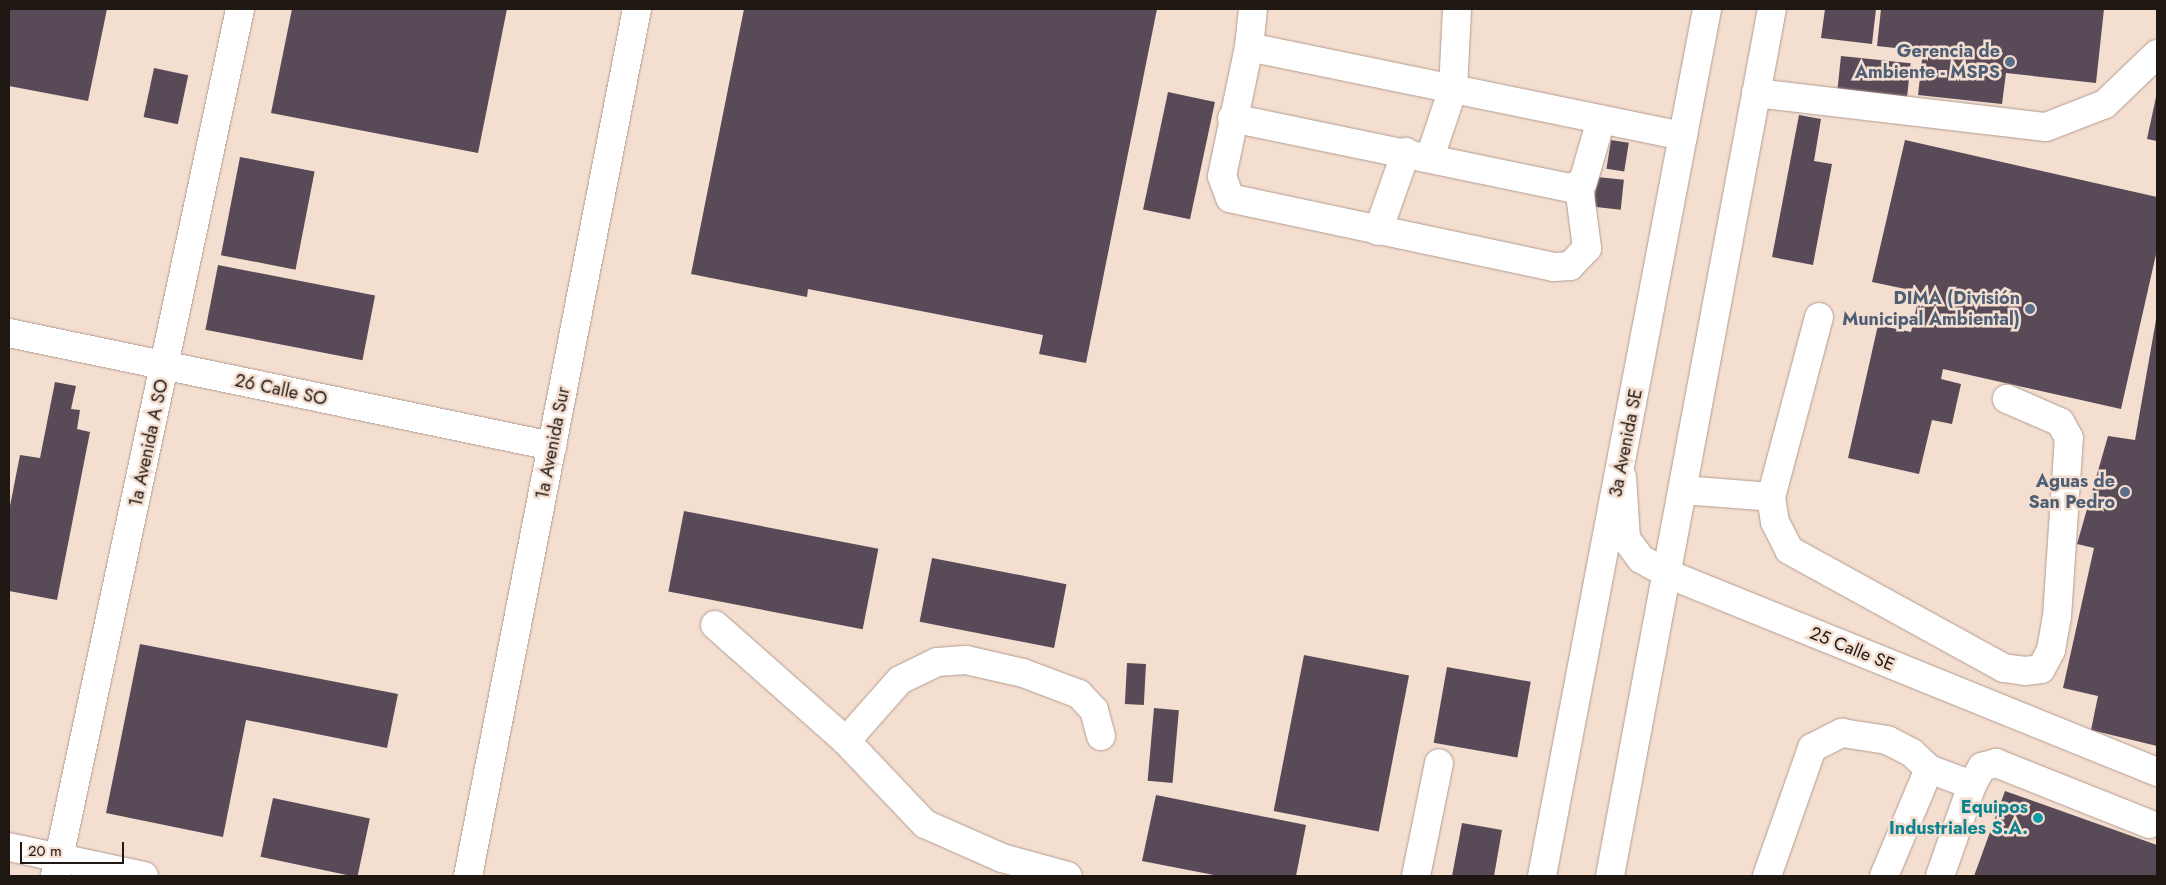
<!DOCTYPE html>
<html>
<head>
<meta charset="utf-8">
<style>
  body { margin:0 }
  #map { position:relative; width:2166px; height:885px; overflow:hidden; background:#f4ded0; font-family:Jost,sans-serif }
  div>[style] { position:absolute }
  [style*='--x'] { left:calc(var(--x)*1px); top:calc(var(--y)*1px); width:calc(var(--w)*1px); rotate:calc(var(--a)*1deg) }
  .building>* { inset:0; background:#594a58; transform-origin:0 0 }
  .roads { filter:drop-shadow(0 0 1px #b19c8f) drop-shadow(0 0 1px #b19c8f) }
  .minor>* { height:28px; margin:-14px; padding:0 14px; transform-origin:14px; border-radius:14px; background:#fff }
  .major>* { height:28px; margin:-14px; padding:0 14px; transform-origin:14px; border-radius:14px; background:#fff }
  .dots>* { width:14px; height:14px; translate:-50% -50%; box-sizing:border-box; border:2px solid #f4ded0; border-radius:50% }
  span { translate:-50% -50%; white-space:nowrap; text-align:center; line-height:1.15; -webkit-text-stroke:5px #f4ded0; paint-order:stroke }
  .service-label { font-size:18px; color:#4e5e75; font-weight:700 }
  .right { translate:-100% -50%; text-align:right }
  .street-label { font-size:18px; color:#1e1712 }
  .culture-label { font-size:18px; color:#0d838f; font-weight:700 }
  .frame { position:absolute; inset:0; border:10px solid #1e1712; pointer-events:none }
  .scale { position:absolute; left:20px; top:842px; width:104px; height:22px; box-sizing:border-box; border:2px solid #1e1712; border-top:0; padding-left:6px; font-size:15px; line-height:18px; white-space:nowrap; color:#1e1712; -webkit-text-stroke:4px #f4ded0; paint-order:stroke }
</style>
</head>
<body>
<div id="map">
  <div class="building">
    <i style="clip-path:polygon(9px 9px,107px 9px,88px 101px,9px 86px)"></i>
    <i style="clip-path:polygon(292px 9px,507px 9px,478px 153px,271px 113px)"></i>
    <i style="clip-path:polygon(744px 9px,1157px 9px,1086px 363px,1039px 354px,1043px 335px,808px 289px,807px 297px,691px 274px)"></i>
    <i style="clip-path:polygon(1825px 9px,1876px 9px,1872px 44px,1821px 38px)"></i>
    <i style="clip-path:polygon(1881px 9px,2104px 9px,2096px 83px,2006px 73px,2002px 104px,1918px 95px,1923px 51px,1877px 46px)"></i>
    <i style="left:1841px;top:56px;width:70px;height:35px;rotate:6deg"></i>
    <i style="left:154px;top:68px;width:35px;height:50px;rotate:12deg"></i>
    <i style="left:1168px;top:92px;width:48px;height:120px;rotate:12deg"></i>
    <i style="clip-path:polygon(2156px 97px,2157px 97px,2157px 141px,2147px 139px)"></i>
    <i style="clip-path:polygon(1799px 115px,1821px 119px,1814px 161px,1832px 164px,1813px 265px,1772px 257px)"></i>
    <i style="left:1611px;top:140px;width:18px;height:29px;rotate:9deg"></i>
    <i style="clip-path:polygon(1905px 140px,2157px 197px,2157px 250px,2121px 409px,1943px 369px,1941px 379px,1961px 384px,1952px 424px,1932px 420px,1919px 474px,1848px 458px,1878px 325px,1911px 332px,1920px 292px,1872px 282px)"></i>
    <i style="left:240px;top:157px;width:76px;height:100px;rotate:11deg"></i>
    <i style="left:1597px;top:177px;width:27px;height:30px;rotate:6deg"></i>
    <i style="left:218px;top:265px;width:160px;height:66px;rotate:11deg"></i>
    <i style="clip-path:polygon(2157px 314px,2157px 746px,2091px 730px,2098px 696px,2063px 688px,2094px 548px,2077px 544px,2108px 436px,2135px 440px)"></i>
    <i style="clip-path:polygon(55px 382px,76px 386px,71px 409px,80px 410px,77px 429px,90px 432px,57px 600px,9px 591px,9px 511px,20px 455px,40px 458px)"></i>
    <i style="left:684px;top:511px;width:198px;height:82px;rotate:11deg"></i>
    <i style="left:932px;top:558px;width:137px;height:65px;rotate:11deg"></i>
    <i style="clip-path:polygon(140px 644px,398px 694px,387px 748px,246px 720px,223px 837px,106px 813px)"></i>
    <i style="left:1304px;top:655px;width:107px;height:159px;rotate:11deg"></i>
    <i style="left:1127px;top:663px;width:19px;height:41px;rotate:3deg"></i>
    <i style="left:1447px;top:667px;width:85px;height:77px;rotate:10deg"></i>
    <i style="left:1154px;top:708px;width:25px;height:73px;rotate:5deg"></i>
    <i style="clip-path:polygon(2005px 791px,2157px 845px,2157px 876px,1974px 876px)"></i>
    <i style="clip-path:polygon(1156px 795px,1306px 825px,1296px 876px,1219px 876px,1142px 861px)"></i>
    <i style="left:273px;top:798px;width:99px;height:60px;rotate:12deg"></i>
    <i style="clip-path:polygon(1462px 823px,1502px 830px,1494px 876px,1452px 876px)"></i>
  </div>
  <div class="roads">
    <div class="minor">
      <i style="--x:1249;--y:47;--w:38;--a:-84"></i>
      <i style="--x:1756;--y:93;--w:292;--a:6.7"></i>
      <i style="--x:2046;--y:127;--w:63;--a:-21.3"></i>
      <i style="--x:2105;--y:104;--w:72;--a:-43.9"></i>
      <i style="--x:1232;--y:118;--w:346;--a:11.7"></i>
      <i style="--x:1571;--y:188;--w:13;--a:-27"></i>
      <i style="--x:1583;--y:182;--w:65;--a:-73.8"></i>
      <i style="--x:1430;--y:157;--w:72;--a:-71.3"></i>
      <i style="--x:1453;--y:89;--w:80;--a:-87.1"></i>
      <i style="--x:1579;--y:187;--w:62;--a:82.5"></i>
      <i style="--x:1587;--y:248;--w:25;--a:133"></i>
      <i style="--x:1570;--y:266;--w:16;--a:176"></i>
      <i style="--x:1554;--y:267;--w:331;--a:-168"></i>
      <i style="--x:1230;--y:198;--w:23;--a:-110"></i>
      <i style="--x:1222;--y:176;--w:132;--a:-78.2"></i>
      <i style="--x:1249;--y:47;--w:443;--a:11.6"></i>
      <i style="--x:1378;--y:231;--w:84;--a:-70.5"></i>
      <i style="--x:1819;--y:317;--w:186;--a:104.9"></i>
      <i style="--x:1771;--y:497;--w:25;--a:81"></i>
      <i style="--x:1775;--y:522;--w:31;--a:63"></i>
      <i style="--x:1789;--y:550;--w:245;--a:28.8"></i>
      <i style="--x:2004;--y:668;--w:21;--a:8"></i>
      <i style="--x:2025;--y:671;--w:16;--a:-7"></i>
      <i style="--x:2041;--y:669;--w:21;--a:-62"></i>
      <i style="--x:2051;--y:650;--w:34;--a:-80"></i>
      <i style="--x:2057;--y:617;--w:179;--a:-86.2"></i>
      <i style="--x:2069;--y:438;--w:18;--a:-119"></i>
      <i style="--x:2060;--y:422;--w:58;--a:-156.5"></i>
      <i style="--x:9;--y:333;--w:555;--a:11.76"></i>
      <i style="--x:1622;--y:477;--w:62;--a:86.3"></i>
      <i style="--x:1626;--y:539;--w:25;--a:53"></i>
      <i style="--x:1641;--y:559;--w:31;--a:29"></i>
      <i style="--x:1668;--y:574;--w:528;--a:22.04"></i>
      <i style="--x:1683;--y:490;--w:88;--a:4.5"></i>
      <i style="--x:715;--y:625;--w:175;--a:41.5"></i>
      <i style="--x:846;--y:741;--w:115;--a:46.4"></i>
      <i style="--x:925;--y:824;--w:84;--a:23.8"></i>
      <i style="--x:1002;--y:858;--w:68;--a:15.3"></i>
      <i style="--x:846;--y:741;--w:81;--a:-48.5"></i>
      <i style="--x:900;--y:680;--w:41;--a:-25.9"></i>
      <i style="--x:937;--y:662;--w:29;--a:-4"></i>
      <i style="--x:966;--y:660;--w:58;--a:12.8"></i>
      <i style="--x:1023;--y:673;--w:60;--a:20.6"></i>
      <i style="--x:1079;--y:694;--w:22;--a:47"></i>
      <i style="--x:1094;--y:710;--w:27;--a:75"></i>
      <i style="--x:1929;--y:769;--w:46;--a:20.4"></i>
      <i style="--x:1972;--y:785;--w:21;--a:-61"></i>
      <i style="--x:1982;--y:767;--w:15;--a:-16"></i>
      <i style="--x:1996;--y:763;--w:165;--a:21.7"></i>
      <i style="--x:55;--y:876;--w:887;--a:-77.95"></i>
      <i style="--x:468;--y:876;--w:883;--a:-78.97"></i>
      <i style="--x:1416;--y:876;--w:115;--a:-78.5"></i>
      <i style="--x:1767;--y:876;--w:136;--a:-70.6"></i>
      <i style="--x:1812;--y:748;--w:34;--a:-27"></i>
      <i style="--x:1842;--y:733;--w:46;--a:8.8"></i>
      <i style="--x:1887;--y:740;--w:28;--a:27"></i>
      <i style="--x:1912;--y:753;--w:23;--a:43"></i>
      <i style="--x:1929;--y:769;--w:116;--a:112.8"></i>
      <i style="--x:1940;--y:876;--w:96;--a:-70.6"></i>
    </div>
    <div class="major">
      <i style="--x:9;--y:847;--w:138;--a:12.1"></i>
      <i style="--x:1542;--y:876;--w:883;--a:-79.22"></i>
      <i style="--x:1610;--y:876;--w:882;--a:-79.42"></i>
    </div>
  </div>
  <div class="dots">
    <i style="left:2010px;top:62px;background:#5c6f8a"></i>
    <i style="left:2030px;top:309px;background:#5c6f8a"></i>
    <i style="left:2125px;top:492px;background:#5c6f8a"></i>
    <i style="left:2038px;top:818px;background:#0f9aa8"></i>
  </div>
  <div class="service-label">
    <span class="right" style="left:2000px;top:62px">Gerencia de<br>Ambiente - MSPS</span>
    <span class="right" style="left:2020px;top:309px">DIMA (División<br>Municipal Ambiental)</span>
    <span class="right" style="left:2115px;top:492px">Aguas de<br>San Pedro</span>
  </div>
  <div class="street-label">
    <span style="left:281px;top:390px;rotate:12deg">26 Calle SO</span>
    <span style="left:149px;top:443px;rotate:-78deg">1a Avenida A SO</span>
    <span style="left:553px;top:443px;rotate:-79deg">1a Avenida Sur</span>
    <span style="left:1626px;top:443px;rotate:-79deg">3a Avenida SE</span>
    <span style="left:1852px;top:649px;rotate:22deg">25 Calle SE</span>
  </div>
  <div class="culture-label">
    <span class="right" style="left:2028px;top:818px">Equipos<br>Industriales S.A.</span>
  </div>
  <div class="frame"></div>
  <div class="scale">20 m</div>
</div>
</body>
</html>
